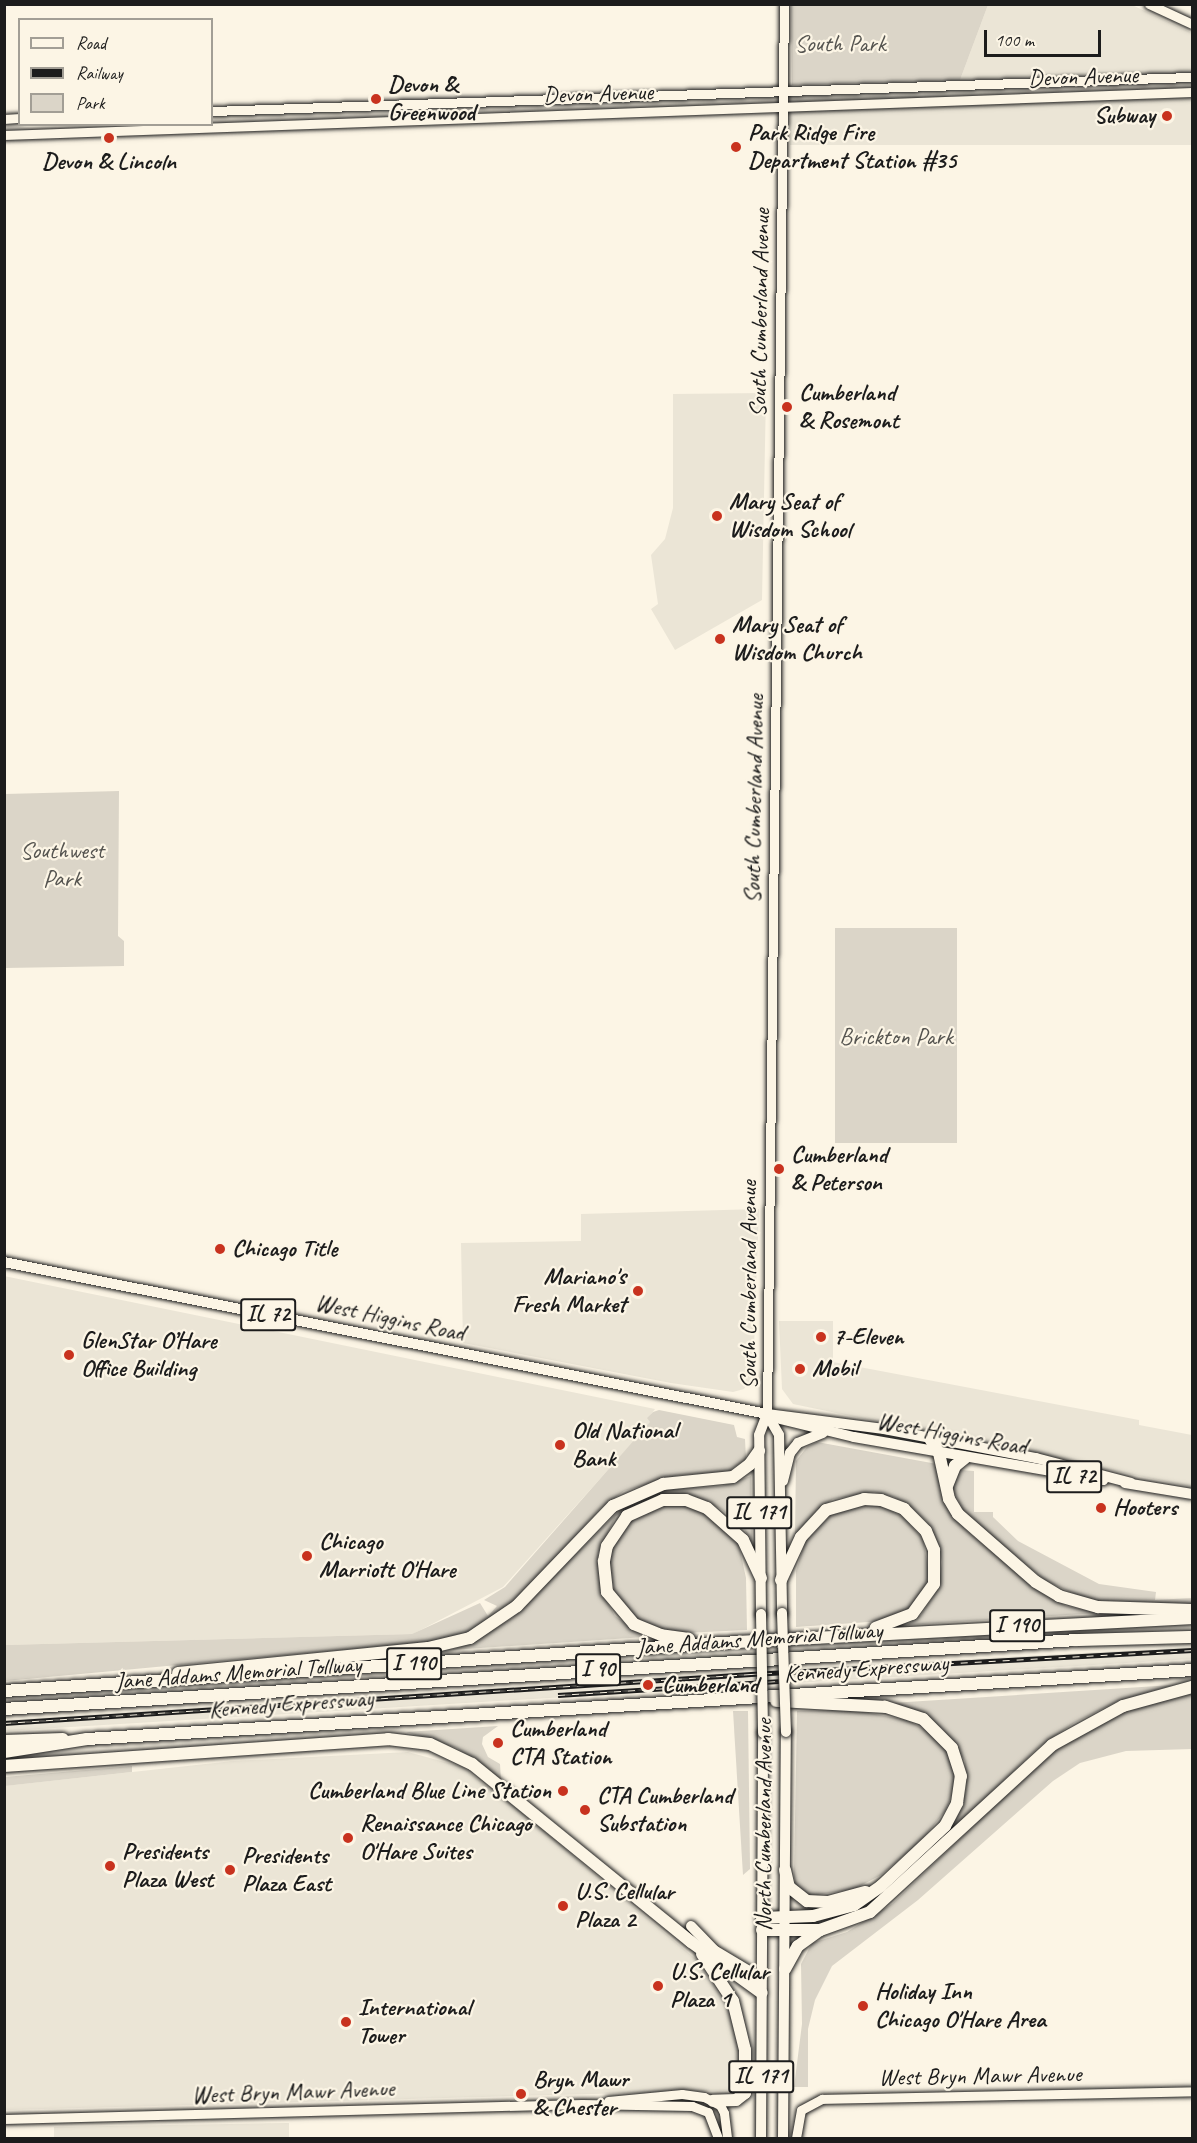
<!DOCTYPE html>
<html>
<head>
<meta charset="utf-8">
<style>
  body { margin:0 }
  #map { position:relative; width:1197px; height:2143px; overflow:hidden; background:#fcf5e5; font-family:Caveat,sans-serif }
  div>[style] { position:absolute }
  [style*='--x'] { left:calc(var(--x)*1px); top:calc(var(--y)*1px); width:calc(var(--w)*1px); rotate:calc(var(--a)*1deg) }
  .built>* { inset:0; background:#ebe5d6; transform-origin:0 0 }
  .green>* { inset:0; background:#dbd5c8; transform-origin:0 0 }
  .roads { filter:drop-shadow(0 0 2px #1c1c1c) drop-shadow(0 0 2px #1c1c1c) }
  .secondary>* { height:9px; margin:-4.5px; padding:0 4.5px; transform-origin:4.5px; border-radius:4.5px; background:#fcf5e5 }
  .primary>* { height:10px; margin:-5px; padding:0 5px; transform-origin:5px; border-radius:5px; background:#fcf5e5 }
  .highway>* { height:12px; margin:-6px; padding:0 6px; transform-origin:6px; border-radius:6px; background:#fcf5e5 }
  .rail>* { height:4.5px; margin-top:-2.25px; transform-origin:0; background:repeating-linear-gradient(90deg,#fcf5e5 0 7px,#1c1c1c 0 14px); box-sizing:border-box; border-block:2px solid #1c1c1c }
  .bridges { filter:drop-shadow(0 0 2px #1c1c1c) drop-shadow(0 0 2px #1c1c1c) }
  .primary-bridge>* { height:10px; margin:-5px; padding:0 5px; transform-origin:5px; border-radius:5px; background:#fcf5e5 }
  .dots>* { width:16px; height:16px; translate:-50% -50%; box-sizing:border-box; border:3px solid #fcf5e5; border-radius:50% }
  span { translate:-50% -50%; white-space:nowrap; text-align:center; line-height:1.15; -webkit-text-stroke:4.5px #fcf5e5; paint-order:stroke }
  .shield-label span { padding:2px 4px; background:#fcf5e5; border:2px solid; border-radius:4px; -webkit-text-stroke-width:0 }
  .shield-label { font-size:22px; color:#1c1c1c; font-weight:700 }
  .park-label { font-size:24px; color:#555450 }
  .street-label { font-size:24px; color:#1c1c1c }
  .poi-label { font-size:24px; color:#1c1c1c; font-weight:700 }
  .left { translate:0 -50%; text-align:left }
  .right { translate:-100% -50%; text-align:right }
  .frame { position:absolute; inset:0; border:6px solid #1c1c1c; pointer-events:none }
  .legend { position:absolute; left:18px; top:18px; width:195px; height:108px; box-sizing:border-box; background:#fcf5e5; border:2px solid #a29e95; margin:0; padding:8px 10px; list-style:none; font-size:18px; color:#1c1c1c }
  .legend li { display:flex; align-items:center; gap:12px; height:30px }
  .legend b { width:30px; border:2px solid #a29e95 }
  .scale { position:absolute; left:984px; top:30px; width:117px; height:27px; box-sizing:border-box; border:3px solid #1c1c1c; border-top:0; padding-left:8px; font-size:18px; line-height:21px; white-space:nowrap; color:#1c1c1c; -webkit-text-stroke:4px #fcf5e5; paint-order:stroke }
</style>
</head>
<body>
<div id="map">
  <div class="built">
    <i style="clip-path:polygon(988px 5px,1132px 5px,1192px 33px,1192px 73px,960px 80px)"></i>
    <i style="left:1192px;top:96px;width:49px;height:402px;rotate:90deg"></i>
    <i style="clip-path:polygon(766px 393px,762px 600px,675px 650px,651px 609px,658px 604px,651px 555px,665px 539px,673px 508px,673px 394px)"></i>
    <i style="clip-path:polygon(759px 1209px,753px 1375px,744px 1389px,733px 1392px,671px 1383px,463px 1343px,461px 1243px,581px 1241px,581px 1214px)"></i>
    <i style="clip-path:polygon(4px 1276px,655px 1409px,648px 1418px,651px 1422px,503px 1587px,413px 1634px,5px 1645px)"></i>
    <i style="clip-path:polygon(779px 1321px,833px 1321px,833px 1362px,1139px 1420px,1139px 1425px,1192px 1435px,1192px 1487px,793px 1404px,782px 1389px)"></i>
    <i style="clip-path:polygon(1192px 1647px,1192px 1659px,5px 1731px,5px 1720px,799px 1668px)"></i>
    <i style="clip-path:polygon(408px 1752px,463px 1767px,498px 1796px,500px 1794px,698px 1961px,731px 2014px,737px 2033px,740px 2090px,5px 2110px,4px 1786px,233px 1761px)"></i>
    <i style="clip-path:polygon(289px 2123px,289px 2138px,54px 2138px,54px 2127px)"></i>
  </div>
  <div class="green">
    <i style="clip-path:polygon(791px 5px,791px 4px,988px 5px,960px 80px,792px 85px)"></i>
    <i style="clip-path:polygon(119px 791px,118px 936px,124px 941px,124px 966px,5px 968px,5px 794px)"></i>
    <i style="left:957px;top:928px;width:215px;height:122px;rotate:90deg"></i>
    <i style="clip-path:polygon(659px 1410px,734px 1425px,737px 1437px,745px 1439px,746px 1459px,726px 1473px,679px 1475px,624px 1491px,601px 1508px,516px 1601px,470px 1632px,439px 1641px,5px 1681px,5px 1645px,412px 1634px,480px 1603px,488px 1616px,497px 1606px,484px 1600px,505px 1587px,650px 1422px,647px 1418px,653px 1412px)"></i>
    <i style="clip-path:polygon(817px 1442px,937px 1464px,940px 1489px,949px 1512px,967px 1531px,1038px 1590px,1066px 1606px,1098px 1613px,907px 1625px,921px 1615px,938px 1589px,942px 1562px,938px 1543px,927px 1522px,911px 1507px,894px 1497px,874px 1492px,833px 1499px,816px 1511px,795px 1535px,796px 1461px,807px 1447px)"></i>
    <i style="clip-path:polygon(960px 1470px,974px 1471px,974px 1512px,993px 1512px,993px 1517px,1018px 1541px,1099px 1584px,1156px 1592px,1155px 1600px,1192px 1598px,1192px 1604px,1088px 1600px,1046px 1581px,965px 1514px,952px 1488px)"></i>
    <i style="clip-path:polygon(751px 1476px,752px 1543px,744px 1529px,721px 1509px,689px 1494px,659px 1494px,616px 1516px,598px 1554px,601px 1591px,615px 1616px,645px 1637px,451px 1650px,473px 1642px,512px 1618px,621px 1509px,663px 1490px,722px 1486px)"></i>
    <i style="clip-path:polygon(866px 1504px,884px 1507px,903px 1517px,923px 1539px,929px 1574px,923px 1592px,907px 1612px,883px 1621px,796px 1627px,796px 1571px,805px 1542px,831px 1515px,844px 1508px)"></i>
    <i style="clip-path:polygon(682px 1505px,703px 1511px,738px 1541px,746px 1578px,747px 1630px,683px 1633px,653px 1628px,637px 1620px,615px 1594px,609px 1563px,613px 1546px,630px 1521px,660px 1506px)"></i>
    <i style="clip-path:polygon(1173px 1685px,1118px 1701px,1074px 1723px,1040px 1746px,941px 1840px,962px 1806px,966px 1789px,965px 1761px,943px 1729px,919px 1712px,891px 1703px)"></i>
    <i style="clip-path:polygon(1192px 1693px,1192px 1749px,1126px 1751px,1080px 1763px,1053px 1781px,918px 1900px,832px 1966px,815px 2000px,808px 2029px,808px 2087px,794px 2087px,802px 2024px,801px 1964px,812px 1943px,847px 1932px,892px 1904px,1041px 1761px,1070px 1741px,1123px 1712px)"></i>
    <i style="clip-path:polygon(852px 1710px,907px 1720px,929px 1732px,947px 1750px,954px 1768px,954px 1789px,946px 1810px,921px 1841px,881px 1875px,854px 1889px,810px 1896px,796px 1885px,794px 1877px,797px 1711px)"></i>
    <i style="clip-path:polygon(733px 1711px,748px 1711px,750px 1869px,743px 1875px)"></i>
    <i style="clip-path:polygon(498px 1726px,483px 1737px,482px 1744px,488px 1757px,500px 1764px,501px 1780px,457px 1748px,406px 1732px)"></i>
    <i style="clip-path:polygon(132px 1766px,132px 1772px,5px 1786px,5px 1777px)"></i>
  </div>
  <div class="roads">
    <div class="secondary">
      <i style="--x:1149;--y:4;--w:47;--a:24.9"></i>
      <i style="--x:212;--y:111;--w:981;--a:-1.99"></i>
      <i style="--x:4;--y:119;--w:16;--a:-4"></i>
      <i style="--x:4;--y:135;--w:1189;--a:-2.07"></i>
      <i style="--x:767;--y:1414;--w:1410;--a:-89.31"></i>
      <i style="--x:608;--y:2101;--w:74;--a:-5.4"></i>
      <i style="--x:682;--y:2094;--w:22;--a:8"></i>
      <i style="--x:704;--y:2097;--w:18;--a:27"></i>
      <i style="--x:720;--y:2105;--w:9;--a:63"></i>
      <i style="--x:724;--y:2113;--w:25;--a:83"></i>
      <i style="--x:4;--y:2119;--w:578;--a:-1.49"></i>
      <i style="--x:582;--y:2104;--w:110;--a:1"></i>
      <i style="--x:692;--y:2106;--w:17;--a:21"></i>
      <i style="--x:708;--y:2112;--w:28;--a:69"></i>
      <i style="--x:796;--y:2138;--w:28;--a:-80"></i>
      <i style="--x:801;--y:2110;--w:24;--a:-28"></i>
      <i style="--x:822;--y:2099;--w:370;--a:-1.2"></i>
    </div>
    <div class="primary">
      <i style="--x:4;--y:1262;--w:778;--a:11.27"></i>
      <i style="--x:767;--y:1414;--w:118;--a:7.3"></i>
      <i style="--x:884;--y:1429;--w:155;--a:10.8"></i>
      <i style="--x:1036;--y:1458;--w:98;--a:14.7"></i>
      <i style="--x:767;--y:1414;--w:24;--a:60"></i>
      <i style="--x:779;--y:1435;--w:178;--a:89"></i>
      <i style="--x:780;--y:1419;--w:76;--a:13.7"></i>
      <i style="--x:854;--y:1437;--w:253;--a:9.8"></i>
      <i style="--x:783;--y:1481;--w:29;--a:-76"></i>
      <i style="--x:790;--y:1453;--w:13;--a:-51"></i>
      <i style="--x:798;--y:1443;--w:27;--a:-22"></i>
      <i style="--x:1125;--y:1483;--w:68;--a:9.3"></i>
      <i style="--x:761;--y:1614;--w:179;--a:-90.6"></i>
      <i style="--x:759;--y:1435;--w:22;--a:-69"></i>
      <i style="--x:691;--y:1926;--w:33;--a:46"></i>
      <i style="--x:714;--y:1950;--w:39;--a:31"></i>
      <i style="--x:747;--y:1970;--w:24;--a:55"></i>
      <i style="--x:761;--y:2138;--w:405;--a:-89.7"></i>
      <i style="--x:783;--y:2138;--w:406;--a:-89.6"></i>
    </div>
    <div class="highway">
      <i style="--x:929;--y:1437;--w:19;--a:58"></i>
      <i style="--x:939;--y:1453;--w:47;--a:77.7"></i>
      <i style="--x:949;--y:1499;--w:17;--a:59"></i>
      <i style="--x:958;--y:1514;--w:103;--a:41.1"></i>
      <i style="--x:1036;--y:1582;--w:27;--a:31"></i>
      <i style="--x:1059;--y:1596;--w:41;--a:15.8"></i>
      <i style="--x:1098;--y:1607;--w:94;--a:1.8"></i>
      <i style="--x:947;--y:1486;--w:22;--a:-68"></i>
      <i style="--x:955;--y:1466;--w:13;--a:-39"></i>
      <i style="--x:781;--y:1580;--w:47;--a:-65.1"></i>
      <i style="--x:801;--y:1537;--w:37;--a:-47"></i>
      <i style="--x:826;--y:1510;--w:40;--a:-16"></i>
      <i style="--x:864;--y:1499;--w:17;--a:3"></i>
      <i style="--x:881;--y:1500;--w:25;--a:21"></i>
      <i style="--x:904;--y:1509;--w:31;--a:45"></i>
      <i style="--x:926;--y:1531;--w:21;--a:67"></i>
      <i style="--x:934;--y:1550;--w:34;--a:90"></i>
      <i style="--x:934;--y:1584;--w:37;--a:126"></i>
      <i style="--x:912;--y:1614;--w:39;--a:159"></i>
      <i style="--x:689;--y:1639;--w:28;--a:-172"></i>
      <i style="--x:661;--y:1635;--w:29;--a:-158"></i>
      <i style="--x:634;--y:1624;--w:42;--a:-130.2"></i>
      <i style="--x:607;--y:1592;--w:31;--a:-96"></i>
      <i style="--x:604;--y:1561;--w:15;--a:-79"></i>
      <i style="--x:607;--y:1546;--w:36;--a:-56"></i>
      <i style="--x:627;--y:1516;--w:39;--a:-24"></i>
      <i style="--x:663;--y:1500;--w:23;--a:0"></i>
      <i style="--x:686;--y:1500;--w:22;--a:21"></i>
      <i style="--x:707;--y:1508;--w:48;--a:41.6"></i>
      <i style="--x:743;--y:1540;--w:42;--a:64.7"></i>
      <i style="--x:178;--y:1673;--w:251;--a:-5.7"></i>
      <i style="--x:428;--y:1648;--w:43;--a:-13.4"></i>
      <i style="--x:470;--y:1638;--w:57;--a:-34.2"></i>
      <i style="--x:517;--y:1606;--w:139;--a:-46.2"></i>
      <i style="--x:613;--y:1506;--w:55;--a:-23.7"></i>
      <i style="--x:663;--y:1484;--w:70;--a:-5.7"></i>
      <i style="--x:733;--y:1477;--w:21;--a:-37"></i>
      <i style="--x:750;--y:1464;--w:16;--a:-55"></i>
      <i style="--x:4;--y:1691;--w:736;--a:-3.82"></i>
      <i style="--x:738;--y:1642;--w:455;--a:-3"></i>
      <i style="--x:4;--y:1709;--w:1074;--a:-3.68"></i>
      <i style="--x:1076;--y:1640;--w:116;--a:-1.5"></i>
      <i style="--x:4;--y:1741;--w:59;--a:-1.9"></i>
      <i style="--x:4;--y:1752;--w:84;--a:-8.9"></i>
      <i style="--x:87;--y:1739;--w:1107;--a:-3.57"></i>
      <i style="--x:4;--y:1766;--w:385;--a:-4"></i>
      <i style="--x:388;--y:1739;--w:42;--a:6.8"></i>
      <i style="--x:430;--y:1744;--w:47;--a:25.5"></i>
      <i style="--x:472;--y:1764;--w:282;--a:39.1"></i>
      <i style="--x:691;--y:1942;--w:87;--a:35.7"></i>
      <i style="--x:785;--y:1870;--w:17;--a:77"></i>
      <i style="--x:789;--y:1887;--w:23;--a:38"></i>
      <i style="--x:807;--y:1901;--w:21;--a:3"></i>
      <i style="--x:828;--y:1902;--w:39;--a:-15"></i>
      <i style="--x:762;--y:1918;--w:51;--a:-2.2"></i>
      <i style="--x:813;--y:1916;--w:42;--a:-15"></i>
      <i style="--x:854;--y:1905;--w:33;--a:-35"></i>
      <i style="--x:881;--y:1886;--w:88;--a:-43.2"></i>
      <i style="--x:945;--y:1826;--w:26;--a:-62"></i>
      <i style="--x:957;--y:1803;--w:27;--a:-82"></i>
      <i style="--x:961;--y:1776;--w:29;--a:-108"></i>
      <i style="--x:952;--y:1748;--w:41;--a:-135"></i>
      <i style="--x:923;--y:1719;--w:40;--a:-162"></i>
      <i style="--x:885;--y:1707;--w:109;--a:-176.8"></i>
      <i style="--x:762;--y:1930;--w:58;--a:0"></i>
      <i style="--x:820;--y:1930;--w:53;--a:-19.8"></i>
      <i style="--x:870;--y:1912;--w:247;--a:-42.5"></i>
      <i style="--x:1052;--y:1745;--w:81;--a:-28.8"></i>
      <i style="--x:1123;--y:1706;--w:72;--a:-15.4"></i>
      <i style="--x:702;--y:1954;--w:56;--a:56.6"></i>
      <i style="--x:733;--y:2001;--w:50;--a:76.2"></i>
      <i style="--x:745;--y:2050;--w:43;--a:90"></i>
      <i style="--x:745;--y:2093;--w:11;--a:142"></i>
      <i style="--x:736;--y:2100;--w:23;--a:178"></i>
      <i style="--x:785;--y:1969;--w:26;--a:-61"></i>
      <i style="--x:798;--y:1946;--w:26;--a:-36"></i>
    </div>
  </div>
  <div class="rail">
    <i style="--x:558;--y:1695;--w:221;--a:-3.6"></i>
    <i style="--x:4;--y:1723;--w:749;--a:-3.75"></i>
    <i style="--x:751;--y:1674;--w:442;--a:-3.1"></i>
  </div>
  <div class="bridges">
    <div class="primary-bridge">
      <i style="--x:782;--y:1613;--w:119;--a:88.1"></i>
      <i style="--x:761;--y:1614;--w:119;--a:89"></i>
    </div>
  </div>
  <div class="dots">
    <i style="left:376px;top:99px;background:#c8321e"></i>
    <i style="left:1167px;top:116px;background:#c8321e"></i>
    <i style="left:109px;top:138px;background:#c8321e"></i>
    <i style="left:736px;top:147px;background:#c8321e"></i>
    <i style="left:787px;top:407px;background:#c8321e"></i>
    <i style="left:717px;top:516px;background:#c8321e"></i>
    <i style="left:720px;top:639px;background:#c8321e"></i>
    <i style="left:779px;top:1169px;background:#c8321e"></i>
    <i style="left:220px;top:1249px;background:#c8321e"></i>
    <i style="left:638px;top:1291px;background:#c8321e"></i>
    <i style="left:821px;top:1337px;background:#c8321e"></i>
    <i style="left:69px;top:1355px;background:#c8321e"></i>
    <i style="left:800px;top:1369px;background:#c8321e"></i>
    <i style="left:560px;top:1445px;background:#c8321e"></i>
    <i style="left:1101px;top:1508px;background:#c8321e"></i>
    <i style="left:307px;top:1556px;background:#c8321e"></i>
    <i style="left:648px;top:1685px;background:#c8321e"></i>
    <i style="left:498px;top:1743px;background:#c8321e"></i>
    <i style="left:563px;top:1791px;background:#c8321e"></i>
    <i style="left:585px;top:1810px;background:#c8321e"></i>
    <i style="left:348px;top:1838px;background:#c8321e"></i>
    <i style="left:110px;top:1866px;background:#c8321e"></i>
    <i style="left:230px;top:1870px;background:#c8321e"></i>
    <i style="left:563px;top:1906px;background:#c8321e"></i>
    <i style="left:658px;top:1986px;background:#c8321e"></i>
    <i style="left:863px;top:2006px;background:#c8321e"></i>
    <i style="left:346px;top:2022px;background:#c8321e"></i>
    <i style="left:521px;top:2094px;background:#c8321e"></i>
  </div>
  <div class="shield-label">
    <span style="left:268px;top:1315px">IL 72</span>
    <span style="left:1074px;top:1477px">IL 72</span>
    <span style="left:759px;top:1513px">IL 171</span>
    <span style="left:1017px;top:1626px">I 190</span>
    <span style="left:414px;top:1664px">I 190</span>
    <span style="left:598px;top:1670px">I 90</span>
    <span style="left:761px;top:2077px">IL 171</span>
  </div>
  <div class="park-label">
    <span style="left:840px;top:44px">South Park</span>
    <span style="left:62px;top:865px">Southwest<br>Park</span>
    <span style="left:896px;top:1037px">Brickton Park</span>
  </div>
  <div class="street-label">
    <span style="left:1083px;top:77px;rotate:-2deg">Devon Avenue</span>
    <span style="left:598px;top:94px;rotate:-2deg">Devon Avenue</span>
    <span style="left:760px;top:313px;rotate:-89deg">South Cumberland Avenue</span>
    <span style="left:754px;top:799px;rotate:-89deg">South Cumberland Avenue</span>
    <span style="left:749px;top:1285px;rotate:-90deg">South Cumberland Avenue</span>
    <span style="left:390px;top:1318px;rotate:12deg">West Higgins Road</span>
    <span style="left:952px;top:1434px;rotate:10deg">West Higgins Road</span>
    <span style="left:759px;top:1639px;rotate:-4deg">Jane Addams Memorial Tollway</span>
    <span style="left:866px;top:1669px;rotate:-4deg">Kennedy Expressway</span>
    <span style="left:238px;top:1673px;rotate:-4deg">Jane Addams Memorial Tollway</span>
    <span style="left:291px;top:1704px;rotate:-4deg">Kennedy Expressway</span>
    <span style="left:764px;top:1825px;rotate:-90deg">North Cumberland Avenue</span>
    <span style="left:980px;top:2076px;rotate:-1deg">West Bryn Mawr Avenue</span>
    <span style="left:293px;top:2092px;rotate:-2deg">West Bryn Mawr Avenue</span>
  </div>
  <div class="poi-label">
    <span class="left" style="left:388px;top:99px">Devon &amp;<br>Greenwood</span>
    <span class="right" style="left:1155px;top:116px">Subway</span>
    <span class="left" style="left:748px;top:147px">Park Ridge Fire<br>Department Station #35</span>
    <span style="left:109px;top:162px">Devon &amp; Lincoln</span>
    <span class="left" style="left:799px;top:407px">Cumberland<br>&amp; Rosemont</span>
    <span class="left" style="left:729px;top:516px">Mary Seat of<br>Wisdom School</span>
    <span class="left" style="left:732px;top:639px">Mary Seat of<br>Wisdom Church</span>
    <span class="left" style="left:791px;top:1169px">Cumberland<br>&amp; Peterson</span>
    <span class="left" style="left:232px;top:1249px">Chicago Title</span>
    <span class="right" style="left:626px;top:1291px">Mariano's<br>Fresh Market</span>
    <span class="left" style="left:833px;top:1337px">7-Eleven</span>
    <span class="left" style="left:81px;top:1355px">GlenStar O’Hare<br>Office Building</span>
    <span class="left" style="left:812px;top:1369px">Mobil</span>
    <span class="left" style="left:572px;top:1445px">Old National<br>Bank</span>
    <span class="left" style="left:1113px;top:1508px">Hooters</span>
    <span class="left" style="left:319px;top:1556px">Chicago<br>Marriott O'Hare</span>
    <span class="left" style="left:662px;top:1685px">Cumberland</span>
    <span class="left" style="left:510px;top:1743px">Cumberland<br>CTA Station</span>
    <span class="right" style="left:551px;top:1791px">Cumberland Blue Line Station</span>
    <span class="left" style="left:597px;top:1810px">CTA Cumberland<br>Substation</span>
    <span class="left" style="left:360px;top:1838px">Renaissance Chicago<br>O'Hare Suites</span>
    <span class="left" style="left:122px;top:1866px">Presidents<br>Plaza West</span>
    <span class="left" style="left:242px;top:1870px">Presidents<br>Plaza East</span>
    <span class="left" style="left:575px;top:1906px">U.S. Cellular<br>Plaza 2</span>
    <span class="left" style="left:670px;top:1986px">U.S. Cellular<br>Plaza 1</span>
    <span class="left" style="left:875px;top:2006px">Holiday Inn<br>Chicago O'Hare Area</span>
    <span class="left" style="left:358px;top:2022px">International<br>Tower</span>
    <span class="left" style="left:533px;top:2094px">Bryn Mawr<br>&amp; Chester</span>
  </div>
  <div class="frame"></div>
  <ul class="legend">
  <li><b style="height:8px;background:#fcf5e5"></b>Road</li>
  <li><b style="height:8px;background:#1c1c1c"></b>Railway</li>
  <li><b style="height:16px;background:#dbd5c8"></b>Park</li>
  </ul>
  <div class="scale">100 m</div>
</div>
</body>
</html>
